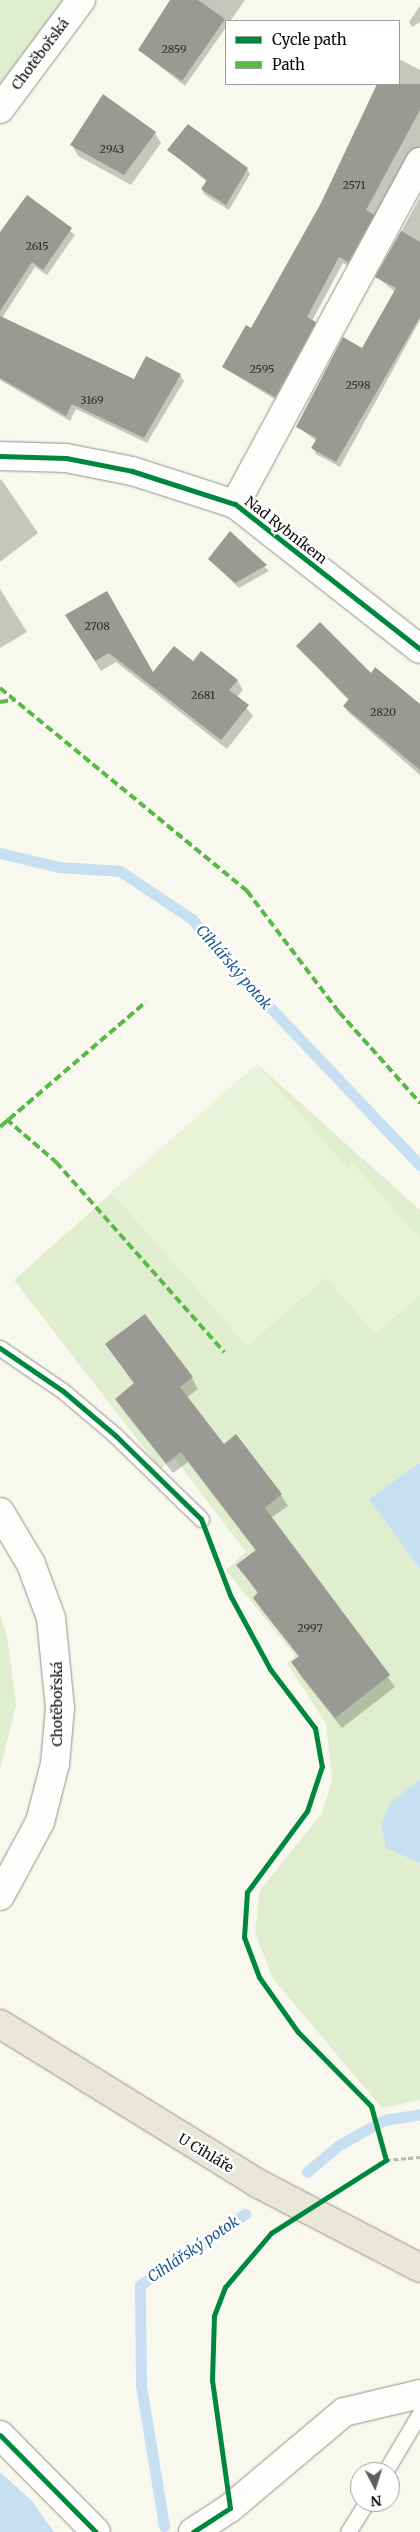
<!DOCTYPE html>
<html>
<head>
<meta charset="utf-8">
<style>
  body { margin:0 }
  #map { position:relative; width:420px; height:2532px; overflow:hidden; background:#f9f8ee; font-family:Merriweather,serif }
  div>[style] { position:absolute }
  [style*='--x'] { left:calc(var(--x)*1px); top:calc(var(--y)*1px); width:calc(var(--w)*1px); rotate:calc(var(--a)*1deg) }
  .green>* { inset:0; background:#e0eecf }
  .pitch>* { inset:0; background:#eaf2d8 }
  .water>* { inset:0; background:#c7e0f1 }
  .shadow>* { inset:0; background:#0003 }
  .stream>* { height:11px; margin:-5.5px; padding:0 5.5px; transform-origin:5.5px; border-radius:5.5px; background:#c7e0f1 }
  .building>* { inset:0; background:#9b9994 }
  .path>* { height:3px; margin-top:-1.5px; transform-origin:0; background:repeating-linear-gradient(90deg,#b7b7b5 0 5px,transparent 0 7.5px) }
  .roads { filter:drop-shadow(0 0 1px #92918d) drop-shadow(0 0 1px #92918d) }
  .lane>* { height:15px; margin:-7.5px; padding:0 7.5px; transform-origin:7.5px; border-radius:7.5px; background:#fefefc }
  .street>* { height:28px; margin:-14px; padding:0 14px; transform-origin:14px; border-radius:14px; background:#fefefc }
  .primary>* { height:28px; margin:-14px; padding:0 14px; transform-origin:14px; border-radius:14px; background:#eae7d8 }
  .quiet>* { height:4px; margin-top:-2px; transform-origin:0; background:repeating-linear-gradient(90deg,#58b947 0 8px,transparent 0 12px) }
  .cycleway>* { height:5px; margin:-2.5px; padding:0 2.5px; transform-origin:2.5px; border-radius:2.5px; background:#00873e }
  span { translate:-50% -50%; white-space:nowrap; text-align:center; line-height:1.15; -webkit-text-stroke:5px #fff; paint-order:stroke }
  .number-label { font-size:11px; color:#2e2e2c }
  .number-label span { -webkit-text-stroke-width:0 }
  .street-label { font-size:14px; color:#0a0a0a }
  .water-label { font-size:15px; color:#1c5993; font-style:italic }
  .legend { position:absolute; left:225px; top:20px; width:175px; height:65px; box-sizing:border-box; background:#fff; border:1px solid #9d9d9d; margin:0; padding:6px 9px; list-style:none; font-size:15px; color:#0a0a0a }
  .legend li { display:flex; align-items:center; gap:10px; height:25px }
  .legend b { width:25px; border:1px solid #9d9d9d }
  .north { position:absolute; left:350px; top:2462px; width:50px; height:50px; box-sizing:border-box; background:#fff; border:1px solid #9d9d9d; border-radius:50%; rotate:175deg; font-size:14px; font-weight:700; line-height:20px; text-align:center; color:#0a0a0a }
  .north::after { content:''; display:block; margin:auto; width:18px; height:22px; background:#5e5d5a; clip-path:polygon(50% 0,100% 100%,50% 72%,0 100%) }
</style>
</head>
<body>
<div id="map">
  <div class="green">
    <i style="clip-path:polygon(0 0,71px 0,0 86px)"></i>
    <i style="clip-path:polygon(257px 1064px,420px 1210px,420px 2100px,382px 2108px,273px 1979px,255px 1933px,260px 1890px,322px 1813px,332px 1780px,326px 1724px,287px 1663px,295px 1656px,226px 1570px,246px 1552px,175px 1459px,160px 1469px,14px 1280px)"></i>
    <i style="clip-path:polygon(0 1615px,7px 1635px,16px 1705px,0 1769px)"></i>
  </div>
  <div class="pitch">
    <i style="clip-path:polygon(257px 1064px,347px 1168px,353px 1163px,420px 1239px,420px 1295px,375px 1334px,326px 1278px,247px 1346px,111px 1192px)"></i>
  </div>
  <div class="water">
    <i style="clip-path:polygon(420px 1463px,420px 1569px,369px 1499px)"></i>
    <i style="clip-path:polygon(420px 1780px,420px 1863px,386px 1848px,381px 1824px,391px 1802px)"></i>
    <i style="clip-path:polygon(0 2472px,32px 2501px,54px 2532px,0 2532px)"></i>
  </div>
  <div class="shadow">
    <i style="clip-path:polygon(181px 0,195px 5px,199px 0,245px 0,185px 86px,139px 50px)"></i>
    <i style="clip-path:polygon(420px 6px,420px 22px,412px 27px,409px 22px)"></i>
    <i style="clip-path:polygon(399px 59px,420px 70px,420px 154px,352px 268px,343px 263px,312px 321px,319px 329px,279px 402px,223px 367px,251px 330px,322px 203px,380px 84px,399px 84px)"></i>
    <i style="clip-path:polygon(155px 133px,161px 143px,131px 185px,78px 156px,72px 145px)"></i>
    <i style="clip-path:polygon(169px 150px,247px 169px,250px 174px,229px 210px,205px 195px,202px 190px,207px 182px)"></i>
    <i style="clip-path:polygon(27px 197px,75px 235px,47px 275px,35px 267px,2px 318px,134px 381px,146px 358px,180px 375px,184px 381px,147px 443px,76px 409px,70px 421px,0 380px,0 235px)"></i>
    <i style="clip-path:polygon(420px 197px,420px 320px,340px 467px,316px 454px,313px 448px,316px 441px,298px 427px,363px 350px,395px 292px,377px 277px)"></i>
    <i style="clip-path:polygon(1px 479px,38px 533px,0 562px,0 480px)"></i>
    <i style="clip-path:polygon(230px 533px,269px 571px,239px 588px,209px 559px)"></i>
    <i style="clip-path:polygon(0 589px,27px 632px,0 648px)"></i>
    <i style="clip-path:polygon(72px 625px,153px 675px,193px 663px,237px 680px,243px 690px,237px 697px,253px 716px,227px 749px,116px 662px,101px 671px)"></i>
    <i style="clip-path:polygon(298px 646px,371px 674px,375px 669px,420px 704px,420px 775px,348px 712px,344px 706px,349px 701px)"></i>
    <i style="clip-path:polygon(107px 1345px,192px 1378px,198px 1389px,187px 1397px,223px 1445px,236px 1436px,281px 1495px,288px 1506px,271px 1518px,395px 1687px,342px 1728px,299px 1674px,293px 1663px,299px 1657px,261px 1609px,255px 1598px,258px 1594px,238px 1565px,256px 1551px,188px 1462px,173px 1473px,123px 1410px,117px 1399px,135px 1385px)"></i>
  </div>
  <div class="stream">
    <i style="--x:0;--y:853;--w:61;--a:13.3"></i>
    <i style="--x:59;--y:867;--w:61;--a:3.8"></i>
    <i style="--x:120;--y:871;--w:87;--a:33.7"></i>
    <i style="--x:192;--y:919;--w:57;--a:50.7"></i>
    <i style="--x:228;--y:963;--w:279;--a:46.5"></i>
    <i style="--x:307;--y:2172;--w:42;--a:-40.2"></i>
    <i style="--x:339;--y:2145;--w:51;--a:-29.1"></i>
    <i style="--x:384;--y:2120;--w:36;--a:-9"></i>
    <i style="--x:164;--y:2526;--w:143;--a:-99.3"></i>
    <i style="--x:141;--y:2385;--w:100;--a:-90.6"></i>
    <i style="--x:140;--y:2285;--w:127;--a:-34.1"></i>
  </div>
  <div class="building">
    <i style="clip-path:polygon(170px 0,198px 0,225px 19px,182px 81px,138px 50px)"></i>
    <i style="clip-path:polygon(377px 84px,420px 84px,420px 110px,366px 210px,374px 215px,348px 262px,339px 257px,307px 317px,316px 322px,275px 397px,222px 367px,246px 325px,251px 328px,321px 203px)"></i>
    <i style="clip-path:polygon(103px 94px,156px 132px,124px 175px,70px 145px)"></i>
    <i style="clip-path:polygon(188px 124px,248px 168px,226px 205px,201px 189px,207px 180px,167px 150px)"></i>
    <i style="clip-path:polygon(27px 195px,72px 228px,43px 270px,32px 262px,0 311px,0 232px)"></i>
    <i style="clip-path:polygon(401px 231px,420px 242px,420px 317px,336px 462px,311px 448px,317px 438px,296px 427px,343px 337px,362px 348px,396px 288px,375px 277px)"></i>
    <i style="clip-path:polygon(0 316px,134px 379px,146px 356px,181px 374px,144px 438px,72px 404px,66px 416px,0 378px)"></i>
    <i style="clip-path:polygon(230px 531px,267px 565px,235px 583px,208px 559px)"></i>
    <i style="clip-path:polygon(107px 591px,153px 672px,174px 646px,193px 661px,201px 651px,238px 680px,229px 690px,249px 705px,221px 740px,109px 653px,95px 661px,65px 615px)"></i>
    <i style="clip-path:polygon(320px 622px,371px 673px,375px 667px,420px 704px,420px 770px,343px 706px,349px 699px,296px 646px)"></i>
    <i style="clip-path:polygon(145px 1314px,193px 1377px,180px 1387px,224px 1444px,236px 1434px,282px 1494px,265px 1508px,390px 1675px,335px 1718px,291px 1662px,299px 1656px,253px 1598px,258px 1592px,236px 1565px,256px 1550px,181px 1452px,166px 1463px,115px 1399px,134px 1383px,105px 1344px)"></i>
  </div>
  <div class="path">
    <i style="--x:386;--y:2160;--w:34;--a:-5"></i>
  </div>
  <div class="roads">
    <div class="lane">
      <i style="--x:0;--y:1348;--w:76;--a:34.3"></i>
      <i style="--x:63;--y:1391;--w:70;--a:40.3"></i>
      <i style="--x:116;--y:1436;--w:119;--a:44.3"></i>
      <i style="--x:385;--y:2472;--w:69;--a:-59.3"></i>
      <i style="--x:348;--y:2532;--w:36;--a:-58"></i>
    </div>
    <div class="street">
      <i style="--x:0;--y:109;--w:136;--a:-53.4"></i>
      <i style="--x:0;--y:456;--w:66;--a:1.7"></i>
      <i style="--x:66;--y:458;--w:67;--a:11.1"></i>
      <i style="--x:132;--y:471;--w:108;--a:17.8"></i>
      <i style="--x:235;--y:504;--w:235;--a:38.1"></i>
      <i style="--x:235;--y:504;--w:389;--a:-61.6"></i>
      <i style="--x:0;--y:1512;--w:61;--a:59.2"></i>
      <i style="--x:31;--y:1564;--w:58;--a:69.7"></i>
      <i style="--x:51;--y:1618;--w:90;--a:84.3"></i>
      <i style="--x:60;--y:1708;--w:56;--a:95.1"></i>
      <i style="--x:55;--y:1764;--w:60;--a:104.5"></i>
      <i style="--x:40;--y:1822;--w:84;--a:118.4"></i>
      <i style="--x:0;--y:2435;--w:136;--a:45.3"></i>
      <i style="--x:193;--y:2532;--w:44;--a:-33"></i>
      <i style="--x:230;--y:2508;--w:149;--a:-40.1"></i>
      <i style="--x:344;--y:2412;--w:78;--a:-13.3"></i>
    </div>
    <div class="primary">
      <i style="--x:0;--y:2024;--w:302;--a:31.7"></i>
      <i style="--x:257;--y:2183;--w:184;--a:27.5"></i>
    </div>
  </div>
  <div class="quiet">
    <i style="--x:0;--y:688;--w:320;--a:39.4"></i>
    <i style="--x:247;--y:891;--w:152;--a:52.8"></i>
    <i style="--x:339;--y:1012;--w:122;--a:48.3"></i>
    <i style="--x:0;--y:702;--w:13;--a:-9"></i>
    <i style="--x:6;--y:1119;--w:66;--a:40.7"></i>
    <i style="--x:56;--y:1162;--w:254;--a:48.5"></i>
    <i style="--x:0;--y:1127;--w:192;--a:-40.6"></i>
  </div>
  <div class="cycleway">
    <i style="--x:0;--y:456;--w:66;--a:1.7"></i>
    <i style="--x:66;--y:458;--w:67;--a:11.1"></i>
    <i style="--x:132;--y:471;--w:108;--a:17.8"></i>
    <i style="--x:235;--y:504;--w:235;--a:38.1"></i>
    <i style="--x:0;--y:1348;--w:76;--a:34.3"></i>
    <i style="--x:63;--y:1391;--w:70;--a:40.3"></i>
    <i style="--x:116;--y:1436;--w:119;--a:44.3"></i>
    <i style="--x:201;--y:1519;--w:81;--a:69.1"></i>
    <i style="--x:230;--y:1595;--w:84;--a:61.6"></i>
    <i style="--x:270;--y:1669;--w:74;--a:52.7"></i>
    <i style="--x:315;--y:1728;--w:39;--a:80"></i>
    <i style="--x:322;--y:1766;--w:47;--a:108.4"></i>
    <i style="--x:307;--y:1811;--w:101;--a:126.5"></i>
    <i style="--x:247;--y:1892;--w:45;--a:93.8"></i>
    <i style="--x:244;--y:1937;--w:43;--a:69.4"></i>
    <i style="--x:259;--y:1977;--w:67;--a:54.7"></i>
    <i style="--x:298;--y:2032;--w:104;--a:45.4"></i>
    <i style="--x:371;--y:2106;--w:56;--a:74.5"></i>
    <i style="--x:386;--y:2160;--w:136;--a:147.6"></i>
    <i style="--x:271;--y:2233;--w:71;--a:130.4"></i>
    <i style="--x:225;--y:2287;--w:31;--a:111"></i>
    <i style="--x:214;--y:2316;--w:64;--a:91.8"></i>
    <i style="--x:212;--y:2380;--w:129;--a:82"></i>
    <i style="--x:230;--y:2508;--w:44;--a:147"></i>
    <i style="--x:0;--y:2435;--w:136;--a:45.3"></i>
  </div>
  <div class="number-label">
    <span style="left:174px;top:49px">2859</span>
    <span style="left:112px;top:149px">2943</span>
    <span style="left:354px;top:185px">2571</span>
    <span style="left:37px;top:246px">2615</span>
    <span style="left:262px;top:369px">2595</span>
    <span style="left:358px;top:385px">2598</span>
    <span style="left:92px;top:400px">3169</span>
    <span style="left:97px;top:626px">2708</span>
    <span style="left:203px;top:695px">2681</span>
    <span style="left:383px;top:712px">2820</span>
    <span style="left:310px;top:1628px">2997</span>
  </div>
  <div class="street-label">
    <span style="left:40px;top:54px;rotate:-53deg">Chotěbořská</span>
    <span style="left:286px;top:530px;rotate:38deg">Nad Rybníkem</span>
    <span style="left:57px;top:1704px;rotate:-90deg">Chotěbořská</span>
    <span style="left:206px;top:2153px;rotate:31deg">U Cihláře</span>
  </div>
  <div class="water-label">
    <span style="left:234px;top:967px;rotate:49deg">Cihlářský potok</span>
    <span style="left:193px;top:2249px;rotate:-34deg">Cihlářský potok</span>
  </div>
  <ul class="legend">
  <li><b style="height:6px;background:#00873e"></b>Cycle path</li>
  <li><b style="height:6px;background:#58b947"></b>Path</li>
  </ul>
  <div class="north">N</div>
</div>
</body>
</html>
